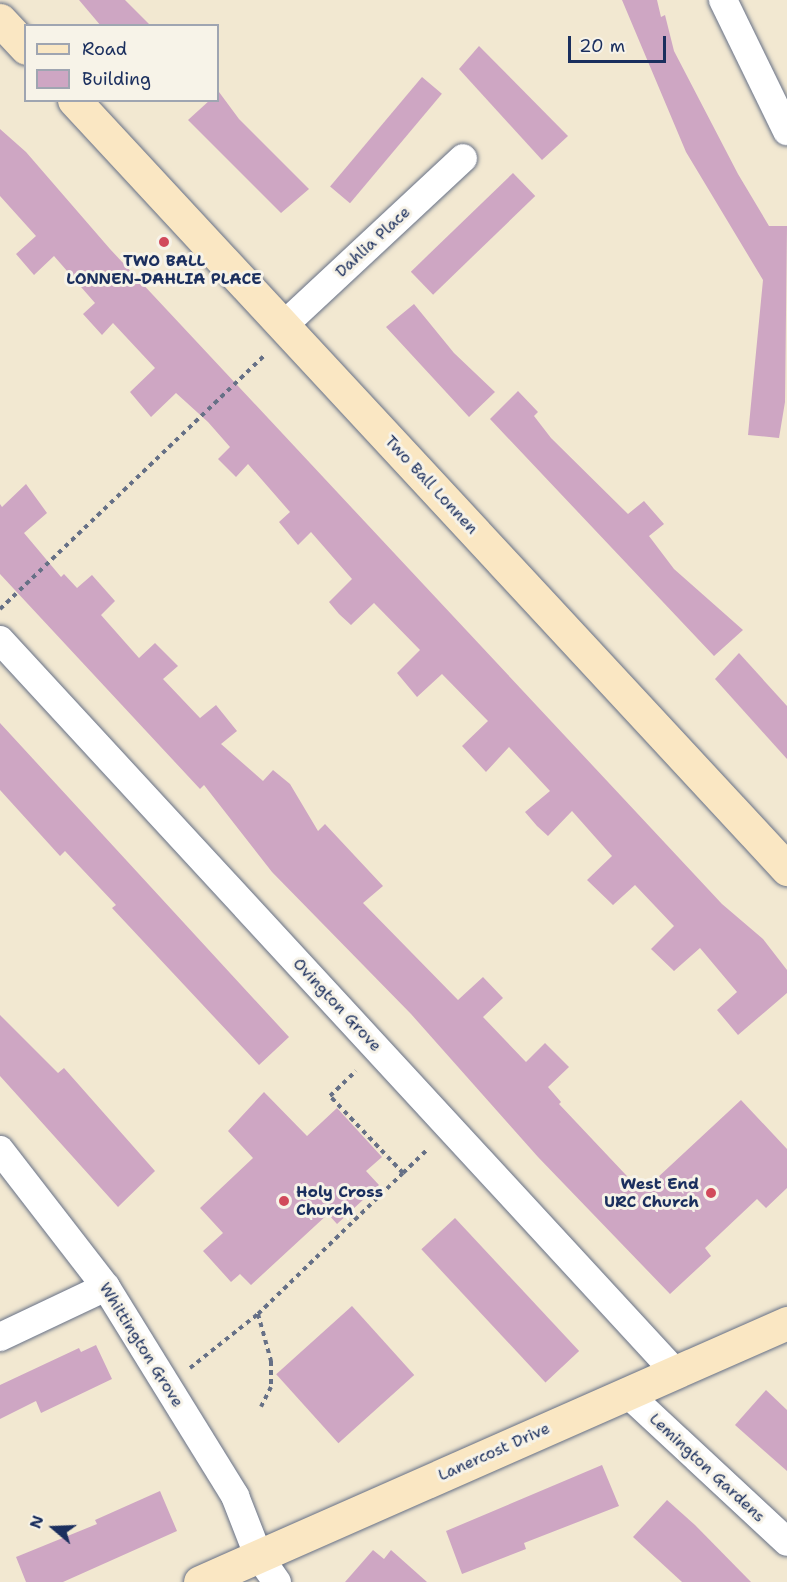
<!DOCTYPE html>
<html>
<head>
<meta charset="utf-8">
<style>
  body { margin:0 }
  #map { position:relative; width:787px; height:1582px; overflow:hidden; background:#f2e8d1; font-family:"Shantell Sans",sans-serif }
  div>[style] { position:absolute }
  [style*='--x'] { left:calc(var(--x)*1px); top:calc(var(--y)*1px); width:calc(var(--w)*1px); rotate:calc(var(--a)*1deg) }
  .building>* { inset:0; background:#cea6c3; transform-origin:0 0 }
  .path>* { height:4px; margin-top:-2px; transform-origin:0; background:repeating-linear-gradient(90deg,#667086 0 4.5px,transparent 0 9px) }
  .roads { filter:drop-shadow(0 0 2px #667086) drop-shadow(0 0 2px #667086) }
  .street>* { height:28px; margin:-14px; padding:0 14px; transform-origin:14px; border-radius:14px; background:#fff }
  .secondary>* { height:33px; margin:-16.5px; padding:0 16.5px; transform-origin:16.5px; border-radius:16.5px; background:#fae7c3 }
  .dots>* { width:16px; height:16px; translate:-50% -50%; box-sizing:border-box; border:3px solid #f7f3e8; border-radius:50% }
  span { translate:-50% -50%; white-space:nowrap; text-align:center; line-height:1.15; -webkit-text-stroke:6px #f7f3e8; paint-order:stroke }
  .street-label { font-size:16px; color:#1b2f5e }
  .poi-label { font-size:16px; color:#1b2f5e; font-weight:700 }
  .right { translate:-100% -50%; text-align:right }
  .left { translate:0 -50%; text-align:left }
  .legend { position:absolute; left:24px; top:24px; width:195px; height:78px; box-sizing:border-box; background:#f7f3e8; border:2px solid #9fa5b1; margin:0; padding:8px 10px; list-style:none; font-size:18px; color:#1b2f5e }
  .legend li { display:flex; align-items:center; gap:12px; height:30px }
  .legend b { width:30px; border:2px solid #9fa5b1 }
  .north { position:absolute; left:24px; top:1498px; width:60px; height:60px; -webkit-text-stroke:4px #f7f3e8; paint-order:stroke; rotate:289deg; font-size:16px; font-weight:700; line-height:24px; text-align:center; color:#1b2f5e }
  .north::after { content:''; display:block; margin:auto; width:21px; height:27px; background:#1b2f5e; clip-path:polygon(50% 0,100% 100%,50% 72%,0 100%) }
  .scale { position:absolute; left:568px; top:36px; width:98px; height:27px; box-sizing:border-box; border:3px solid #1b2f5e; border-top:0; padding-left:8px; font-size:18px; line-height:21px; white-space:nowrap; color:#1b2f5e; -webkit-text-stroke:4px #f7f3e8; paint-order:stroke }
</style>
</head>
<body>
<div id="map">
  <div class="building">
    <i style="clip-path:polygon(79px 0,125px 0,151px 26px,101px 26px)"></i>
    <i style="clip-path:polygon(622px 0,657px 0,661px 17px,665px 15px,674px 51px,738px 174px,769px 226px,787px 226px,785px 402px,779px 438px,748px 435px,763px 280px,686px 152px)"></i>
    <i style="clip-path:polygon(479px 46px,568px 136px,542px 160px,459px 69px)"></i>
    <i style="left:422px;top:77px;width:26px;height:143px;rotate:40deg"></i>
    <i style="clip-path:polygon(219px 92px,239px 119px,309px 189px,281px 213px,188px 120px,210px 100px,218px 100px)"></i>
    <i style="clip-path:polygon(0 129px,26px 152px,110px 249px,722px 904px,763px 939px,787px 970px,787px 993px,738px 1035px,717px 1010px,737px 992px,700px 948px,674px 971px,651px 949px,674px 926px,635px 885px,613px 905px,587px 880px,612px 856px,572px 811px,548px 836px,537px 826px,525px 812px,550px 791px,509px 747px,486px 772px,462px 746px,488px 721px,442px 674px,417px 697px,397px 673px,420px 650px,374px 603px,351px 625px,339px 614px,329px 602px,352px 579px,311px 532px,298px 545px,279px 522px,290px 512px,248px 464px,236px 477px,218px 459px,230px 447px,208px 422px,176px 393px,151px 417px,130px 392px,155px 368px,113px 323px,102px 335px,83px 314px,95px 303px,54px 256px,34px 275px,16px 254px,36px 236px,0 196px)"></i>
    <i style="left:513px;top:173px;width:32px;height:142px;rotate:46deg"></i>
    <i style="clip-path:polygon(414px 304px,454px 353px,495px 392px,469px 417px,386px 327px)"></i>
    <i style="clip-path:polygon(518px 391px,538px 412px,534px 416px,551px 438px,628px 514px,644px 501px,664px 524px,649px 536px,674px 569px,743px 630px,714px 656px,490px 419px)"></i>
    <i style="clip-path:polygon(26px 484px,47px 513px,24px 533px,61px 577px,64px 574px,77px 588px,92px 575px,115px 601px,101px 615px,139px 658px,155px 643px,178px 666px,163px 679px,200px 718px,216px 705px,237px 731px,221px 744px,263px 781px,273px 770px,290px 784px,318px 831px,325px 824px,383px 886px,363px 903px,458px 1000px,483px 977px,503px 998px,483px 1017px,526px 1062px,545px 1043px,569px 1067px,548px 1087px,561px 1102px,559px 1104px,642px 1192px,741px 1100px,787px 1149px,787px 1188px,766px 1208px,757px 1199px,705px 1248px,711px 1256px,670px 1294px,538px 1157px,411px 1014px,272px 872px,204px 785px,200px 789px,0 574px,0 504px,2px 507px)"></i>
    <i style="clip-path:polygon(739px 653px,787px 706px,787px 759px,715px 679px)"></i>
    <i style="clip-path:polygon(0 723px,289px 1037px,259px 1065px,112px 908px,116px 905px,65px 851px,60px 856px,0 790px)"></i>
    <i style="clip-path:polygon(0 1015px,58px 1073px,64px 1068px,155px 1171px,118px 1207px,0 1076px)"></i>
    <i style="clip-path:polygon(264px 1092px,307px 1136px,337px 1108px,382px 1157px,366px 1171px,379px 1185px,337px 1224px,328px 1214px,251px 1285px,240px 1274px,231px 1282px,203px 1251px,223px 1233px,200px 1208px,253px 1158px,228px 1131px)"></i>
    <i style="left:455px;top:1218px;width:182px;height:46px;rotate:47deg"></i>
    <i style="left:352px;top:1306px;width:93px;height:102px;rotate:48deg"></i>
    <i style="clip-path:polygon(96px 1345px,112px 1379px,41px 1413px,36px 1401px,0 1419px,0 1385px,79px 1348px,81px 1352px)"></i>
    <i style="clip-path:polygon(766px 1390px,787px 1410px,787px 1471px,735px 1425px)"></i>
    <i style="clip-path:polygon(602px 1465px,619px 1506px,524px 1543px,526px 1549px,462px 1574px,446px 1531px)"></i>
    <i style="clip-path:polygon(160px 1491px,177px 1531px,63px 1582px,26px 1582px,16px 1557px,97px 1524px,95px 1520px)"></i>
    <i style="clip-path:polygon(667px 1500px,695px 1525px,751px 1582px,682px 1582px,633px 1537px)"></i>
    <i style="clip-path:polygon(373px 1550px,384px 1559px,391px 1550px,427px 1582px,345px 1582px)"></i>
  </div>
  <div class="path">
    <i style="--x:0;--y:609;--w:368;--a:-43.8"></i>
    <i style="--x:403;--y:1173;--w:35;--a:-44"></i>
    <i style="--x:258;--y:1314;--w:49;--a:74.5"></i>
    <i style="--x:271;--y:1361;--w:26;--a:90"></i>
    <i style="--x:271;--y:1387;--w:22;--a:117"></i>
    <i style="--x:190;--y:1368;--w:87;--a:-38.5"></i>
    <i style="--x:258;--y:1314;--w:202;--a:-44.2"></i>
    <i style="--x:403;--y:1173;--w:106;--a:-133.5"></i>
    <i style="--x:330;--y:1096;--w:36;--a:-44"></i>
  </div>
  <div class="roads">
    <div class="street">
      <i style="--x:723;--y:0;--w:146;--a:64"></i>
      <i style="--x:283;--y:326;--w:246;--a:-43"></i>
      <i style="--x:0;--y:640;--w:994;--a:47.32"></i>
      <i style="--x:0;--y:1150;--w:173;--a:52.3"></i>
      <i style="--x:106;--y:1287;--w:246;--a:58.3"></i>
      <i style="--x:235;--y:1496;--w:63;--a:68.7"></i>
      <i style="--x:258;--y:1555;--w:33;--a:55"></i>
      <i style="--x:0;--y:1337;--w:117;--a:-25.3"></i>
      <i style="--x:628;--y:1394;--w:217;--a:42.9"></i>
    </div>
    <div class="secondary">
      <i style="--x:0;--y:20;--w:38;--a:47"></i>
      <i style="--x:74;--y:100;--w:1049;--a:47.16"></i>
      <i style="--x:200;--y:1582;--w:642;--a:-23.81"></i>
    </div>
  </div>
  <div class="dots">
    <i style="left:164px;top:242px;background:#d1495b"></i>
    <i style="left:711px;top:1193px;background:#d1495b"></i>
    <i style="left:284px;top:1201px;background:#d1495b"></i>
  </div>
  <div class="street-label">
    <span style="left:373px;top:242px;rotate:-43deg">Dahlia Place</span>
    <span style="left:431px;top:485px;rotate:47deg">Two Ball Lonnen</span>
    <span style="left:337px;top:1005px;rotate:47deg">Ovington Grove</span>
    <span style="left:141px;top:1345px;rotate:58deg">Whittington Grove</span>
    <span style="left:494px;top:1452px;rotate:-24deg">Lanercost Drive</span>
    <span style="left:707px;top:1468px;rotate:43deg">Lemington Gardens</span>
  </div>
  <div class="poi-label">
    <span style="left:164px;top:270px">TWO BALL<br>LONNEN-DAHLIA PLACE</span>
    <span class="right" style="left:699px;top:1193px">West End<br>URC Church</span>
    <span class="left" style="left:296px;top:1201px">Holy Cross<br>Church</span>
  </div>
  <ul class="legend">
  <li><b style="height:8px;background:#fae7c3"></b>Road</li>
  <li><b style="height:16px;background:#cea6c3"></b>Building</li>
  </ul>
  <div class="north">N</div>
  <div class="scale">20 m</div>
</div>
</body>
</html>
